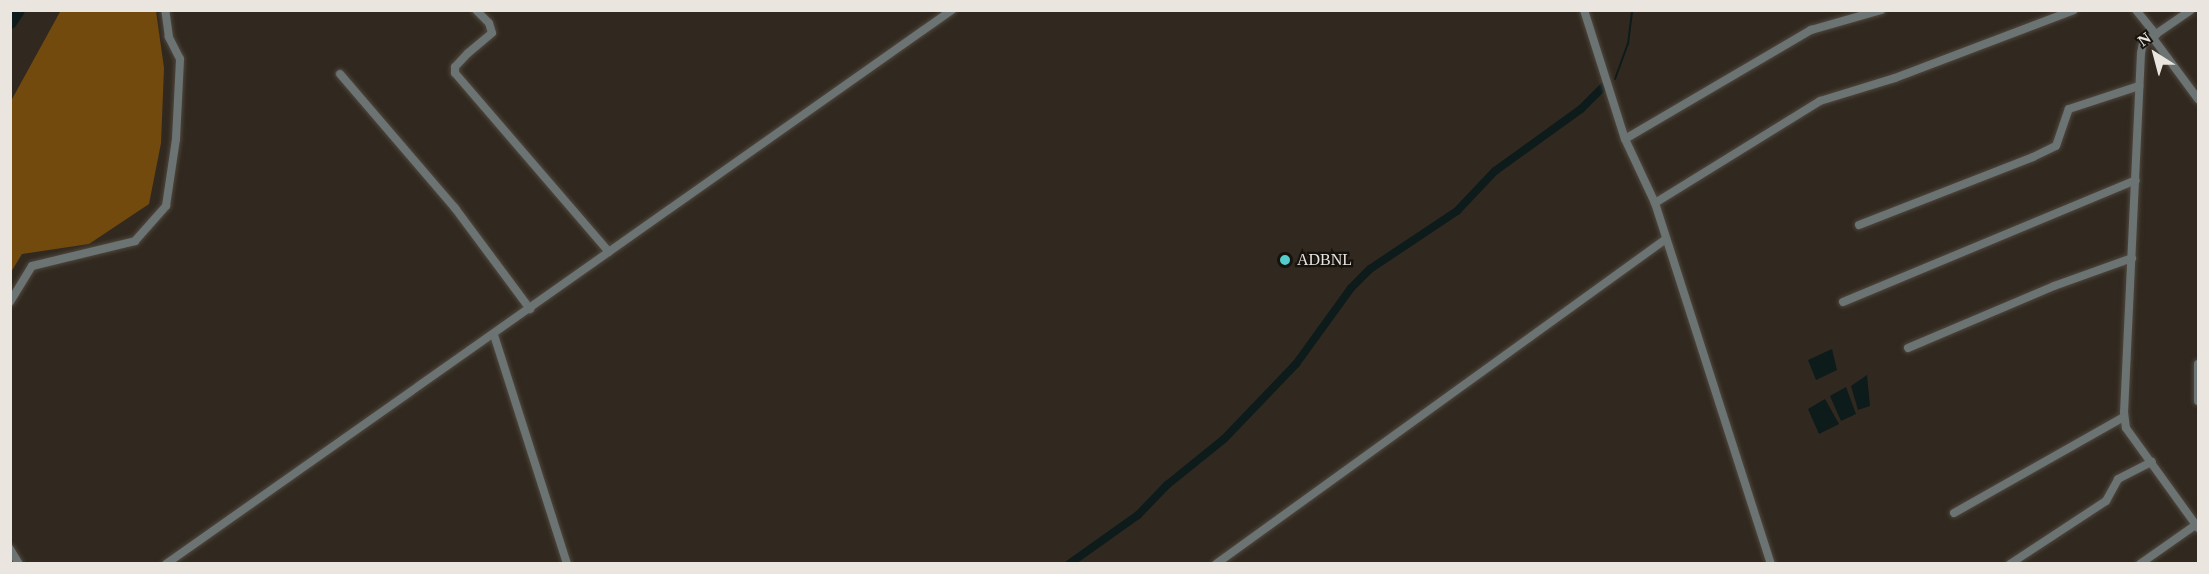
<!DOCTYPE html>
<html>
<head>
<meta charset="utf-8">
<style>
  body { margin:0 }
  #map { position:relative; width:2209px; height:574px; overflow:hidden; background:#31291f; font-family:Georgia,serif }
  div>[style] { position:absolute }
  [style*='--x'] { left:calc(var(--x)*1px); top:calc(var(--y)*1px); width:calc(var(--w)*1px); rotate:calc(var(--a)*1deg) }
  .green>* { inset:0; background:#734a0e }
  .water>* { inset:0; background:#0d1b1b }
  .stream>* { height:2px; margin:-1px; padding:0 1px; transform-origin:1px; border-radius:1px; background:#0d1b1b }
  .canal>* { height:8px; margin:-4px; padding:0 4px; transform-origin:4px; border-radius:4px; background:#0d1b1b }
  .river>* { height:14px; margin:-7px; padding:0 7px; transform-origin:7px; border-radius:7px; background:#0d1b1b }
  .roads { filter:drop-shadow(0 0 2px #4f473e) drop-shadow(0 0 2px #4f473e) }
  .street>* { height:8px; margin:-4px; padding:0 4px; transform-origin:4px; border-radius:4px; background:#6b7373 }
  .dots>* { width:16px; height:16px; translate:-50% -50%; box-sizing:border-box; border:3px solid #16120e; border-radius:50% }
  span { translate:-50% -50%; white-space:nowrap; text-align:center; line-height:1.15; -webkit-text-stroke:4.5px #16120e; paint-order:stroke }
  .poi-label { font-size:16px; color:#ebe5df }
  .left { translate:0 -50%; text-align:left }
  .frame { position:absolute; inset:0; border:12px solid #ebe5df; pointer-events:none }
  .north { position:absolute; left:2125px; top:24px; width:60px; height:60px; -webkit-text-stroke:4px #16120e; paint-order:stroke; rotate:324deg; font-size:16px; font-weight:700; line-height:24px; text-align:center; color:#ebe5df }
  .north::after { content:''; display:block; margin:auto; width:21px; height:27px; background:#ebe5df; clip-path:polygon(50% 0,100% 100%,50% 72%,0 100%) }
</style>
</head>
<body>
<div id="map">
  <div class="green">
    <i style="clip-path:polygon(61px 10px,156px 11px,164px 68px,161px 143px,149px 204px,89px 244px,22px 254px,11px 272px,11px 101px)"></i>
  </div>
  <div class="water">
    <i style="clip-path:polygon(1832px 349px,1837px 370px,1816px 380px,1808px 360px)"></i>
    <i style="clip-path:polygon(1867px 375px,1870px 406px,1858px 410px,1851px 386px)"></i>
    <i style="clip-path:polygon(1846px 387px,1856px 414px,1841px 421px,1830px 396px)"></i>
    <i style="clip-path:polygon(1825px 399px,1839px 424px,1819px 434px,1808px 409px)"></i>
  </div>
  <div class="stream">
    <i style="--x:1615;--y:79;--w:37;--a:-70"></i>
    <i style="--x:1628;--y:44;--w:34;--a:-83"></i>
  </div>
  <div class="canal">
    <i style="--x:1069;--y:564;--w:85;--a:-35.4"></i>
    <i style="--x:1138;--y:515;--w:42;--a:-46"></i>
    <i style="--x:1167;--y:485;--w:73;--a:-38.9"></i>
    <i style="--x:1224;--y:439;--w:104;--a:-46.2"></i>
    <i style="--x:1296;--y:364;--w:94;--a:-54.1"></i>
    <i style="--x:1351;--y:288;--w:27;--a:-45"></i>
    <i style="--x:1370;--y:269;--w:105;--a:-33.7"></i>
    <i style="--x:1457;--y:211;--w:55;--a:-46.5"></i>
    <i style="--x:1495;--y:171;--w:106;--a:-35.8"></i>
    <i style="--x:1581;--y:109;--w:31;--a:-45"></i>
  </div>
  <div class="river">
    <i style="--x:10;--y:22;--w:14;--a:-56"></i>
  </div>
  <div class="roads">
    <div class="street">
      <i style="--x:476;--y:10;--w:18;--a:45"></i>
      <i style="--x:489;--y:23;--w:10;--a:73"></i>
      <i style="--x:492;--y:33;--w:31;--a:140"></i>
      <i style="--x:468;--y:53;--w:19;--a:133"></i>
      <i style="--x:455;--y:67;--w:6;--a:90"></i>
      <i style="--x:455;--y:73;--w:236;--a:49.3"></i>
      <i style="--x:1584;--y:10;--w:135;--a:72.4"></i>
      <i style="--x:1625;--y:139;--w:71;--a:64.9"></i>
      <i style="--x:1655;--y:203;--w:379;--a:72.2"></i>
      <i style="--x:2136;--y:10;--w:32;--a:51"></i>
      <i style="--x:2191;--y:10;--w:58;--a:145.5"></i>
      <i style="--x:2143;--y:43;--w:10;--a:101"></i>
      <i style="--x:2141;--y:53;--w:359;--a:92.7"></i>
      <i style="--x:2124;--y:412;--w:16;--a:83"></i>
      <i style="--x:2126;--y:428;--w:123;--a:54.2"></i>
      <i style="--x:2153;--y:38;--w:76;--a:53.6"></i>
      <i style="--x:340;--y:74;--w:177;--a:49.4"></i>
      <i style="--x:455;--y:208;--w:126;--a:53.4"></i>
      <i style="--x:1625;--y:139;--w:216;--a:-30.4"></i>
      <i style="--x:1811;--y:30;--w:73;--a:-15.9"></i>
      <i style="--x:1655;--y:203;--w:194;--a:-31.7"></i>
      <i style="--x:1820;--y:101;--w:78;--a:-17"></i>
      <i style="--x:1895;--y:78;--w:191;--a:-20.8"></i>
      <i style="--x:1859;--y:225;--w:187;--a:-21.3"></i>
      <i style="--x:2033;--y:157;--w:25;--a:-26"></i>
      <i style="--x:2056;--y:146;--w:39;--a:-71"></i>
      <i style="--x:2069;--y:109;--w:74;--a:-18.2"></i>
      <i style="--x:10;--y:302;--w:42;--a:-58.6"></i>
      <i style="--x:32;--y:266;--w:106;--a:-13.6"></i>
      <i style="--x:135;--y:241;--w:47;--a:-48.5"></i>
      <i style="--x:166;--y:206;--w:68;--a:-81.5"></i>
      <i style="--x:176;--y:139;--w:80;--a:-87.1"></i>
      <i style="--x:180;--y:59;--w:25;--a:-117"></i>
      <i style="--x:169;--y:37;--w:27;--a:-98"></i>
      <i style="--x:1843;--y:302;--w:317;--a:-22.6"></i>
      <i style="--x:494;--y:335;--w:240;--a:72.3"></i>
      <i style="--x:1908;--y:348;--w:159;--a:-23"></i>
      <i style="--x:2054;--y:286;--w:83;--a:-19.7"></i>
      <i style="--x:2198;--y:364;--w:37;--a:90"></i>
      <i style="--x:1954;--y:513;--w:195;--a:-29.5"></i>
      <i style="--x:10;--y:549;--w:17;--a:59"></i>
      <i style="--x:166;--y:564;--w:962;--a:-35.18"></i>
      <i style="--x:1216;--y:564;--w:555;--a:-35.84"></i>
      <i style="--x:2010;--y:564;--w:115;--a:-33.3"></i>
      <i style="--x:2106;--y:501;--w:25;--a:-61"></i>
      <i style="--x:2118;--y:479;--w:38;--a:-27"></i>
      <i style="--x:2140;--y:564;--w:70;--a:-35.1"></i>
    </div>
  </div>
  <div class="dots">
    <i style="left:1285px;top:260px;background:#53cdcb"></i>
  </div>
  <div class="poi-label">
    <span class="left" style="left:1297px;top:260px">ADBNL</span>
  </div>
  <div class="frame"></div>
  <div class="north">N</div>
</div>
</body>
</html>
